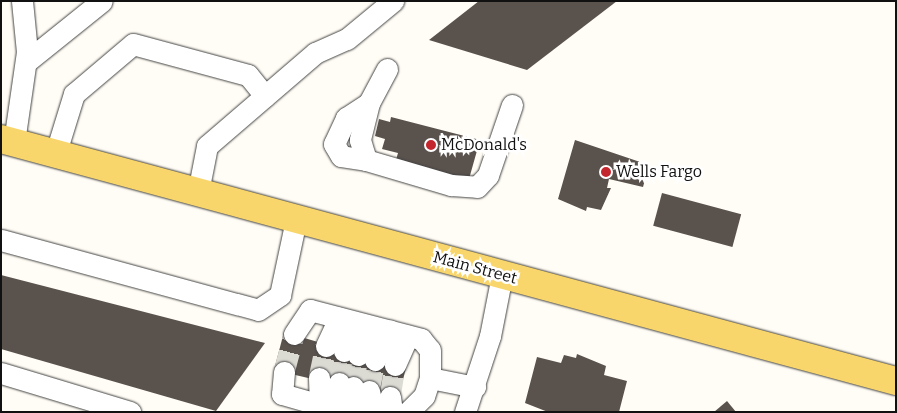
<!DOCTYPE html>
<html>
<head>
<meta charset="utf-8">
<style>
  body { margin:0 }
  #map { position:relative; width:897px; height:413px; overflow:hidden; background:#fffdf5; font-family:Bitter,serif }
  div>[style] { position:absolute }
  [style*='--x'] { left:calc(var(--x)*1px); top:calc(var(--y)*1px); width:calc(var(--w)*1px); rotate:calc(var(--a)*1deg) }
  .building>* { inset:0; background:#5a524d; transform-origin:0 0 }
  .minor-tunnel>* { height:21px; margin-top:-10.5px; transform-origin:0; background:repeating-linear-gradient(90deg,#dbdad3 0 21px,transparent 0 32px) }
  .roads { filter:drop-shadow(0 0 1px #444) drop-shadow(0 0 1px #444) }
  .minor>* { height:21px; margin:-10.5px; padding:0 10.5px; transform-origin:10.5px; border-radius:10.5px; background:#fff }
  .major>* { height:28px; margin:-14px; padding:0 14px; transform-origin:14px; border-radius:14px; background:#f9d66b }
  .dots>* { width:14px; height:14px; translate:-50% -50%; box-sizing:border-box; border:2px solid #fff; border-radius:50% }
  span { translate:-50% -50%; white-space:nowrap; text-align:center; line-height:1.15; -webkit-text-stroke:5px #fff; paint-order:stroke }
  .poi-label { font-size:16px; color:#111 }
  .left { translate:0 -50%; text-align:left }
  .street-label { font-size:16px; color:#111 }
  .frame { position:absolute; inset:0; border:2px solid #111; pointer-events:none }
</style>
</head>
<body>
<div id="map">
  <div class="building">
    <i style="clip-path:polygon(479px 1px,617px 1px,527px 70px,429px 40px)"></i>
    <i style="clip-path:polygon(391px 117px,480px 140px,469px 179px,395px 163px,398px 153px,382px 149px,385px 139px,375px 136px,379px 119px,390px 122px)"></i>
    <i style="clip-path:polygon(575px 140px,649px 165px,643px 187px,609px 179px,607px 188px,611px 188px,601px 210px,587px 207px,586px 211px,558px 199px)"></i>
    <i style="left:662px;top:193px;width:82px;height:34px;rotate:15deg"></i>
    <i style="clip-path:polygon(1px 275px,265px 343px,216px 411px,1px 349px)"></i>
    <i style="clip-path:polygon(284px 332px,406px 368px,398px 399px,274px 370px)"></i>
    <i style="clip-path:polygon(577px 354px,606px 366px,604px 375px,627px 381px,619px 412px,548px 412px,525px 403px,537px 357px,561px 363px,564px 355px,576px 358px)"></i>
    <i style="clip-path:polygon(727px 401px,736px 412px,714px 412px)"></i>
  </div>
  <div class="minor-tunnel">
    <i style="--x:284;--y:372;--w:39;--a:-75"></i>
    <i style="--x:319;--y:378;--w:33;--a:-78"></i>
    <i style="--x:339;--y:383;--w:32;--a:-81"></i>
    <i style="--x:353;--y:387;--w:32;--a:-81"></i>
    <i style="--x:369;--y:391;--w:32;--a:-79"></i>
    <i style="--x:390;--y:397;--w:32;--a:-81"></i>
  </div>
  <div class="roads">
    <div class="minor">
      <i style="--x:26;--y:62;--w:97;--a:-38.8"></i>
      <i style="--x:387;--y:69;--w:38;--a:118"></i>
      <i style="--x:369;--y:103;--w:38;--a:104"></i>
      <i style="--x:360;--y:140;--w:21;--a:73"></i>
      <i style="--x:366;--y:160;--w:89;--a:16.4"></i>
      <i style="--x:451;--y:185;--w:26;--a:4"></i>
      <i style="--x:477;--y:187;--w:16;--a:-47"></i>
      <i style="--x:488;--y:175;--w:74;--a:-71.1"></i>
      <i style="--x:14;--y:142;--w:91;--a:-81.8"></i>
      <i style="--x:27;--y:52;--w:51;--a:-95.6"></i>
      <i style="--x:56;--y:152;--w:61;--a:-72.8"></i>
      <i style="--x:74;--y:94;--w:77;--a:-40.3"></i>
      <i style="--x:133;--y:44;--w:119;--a:15.1"></i>
      <i style="--x:248;--y:75;--w:27;--a:51"></i>
      <i style="--x:366;--y:160;--w:25;--a:-171"></i>
      <i style="--x:341;--y:156;--w:14;--a:-120"></i>
      <i style="--x:334;--y:144;--w:29;--a:-65"></i>
      <i style="--x:346;--y:118;--w:27;--a:-33"></i>
      <i style="--x:198;--y:192;--w:47;--a:-78.9"></i>
      <i style="--x:207;--y:146;--w:143;--a:-40.7"></i>
      <i style="--x:315;--y:53;--w:35;--a:-24"></i>
      <i style="--x:347;--y:39;--w:60;--a:-39.6"></i>
      <i style="--x:1;--y:240;--w:266;--a:15.2"></i>
      <i style="--x:258;--y:310;--w:27;--a:-34"></i>
      <i style="--x:280;--y:295;--w:77;--a:-78"></i>
      <i style="--x:294;--y:334;--w:29;--a:-56"></i>
      <i style="--x:310;--y:310;--w:115;--a:14.6"></i>
      <i style="--x:421;--y:339;--w:14;--a:51"></i>
      <i style="--x:430;--y:350;--w:28;--a:90"></i>
      <i style="--x:430;--y:378;--w:19;--a:108"></i>
      <i style="--x:424;--y:396;--w:23;--a:135"></i>
      <i style="--x:326;--y:346;--w:31;--a:-65"></i>
      <i style="--x:344;--y:351;--w:31;--a:-65"></i>
      <i style="--x:358;--y:355;--w:32;--a:-60"></i>
      <i style="--x:375;--y:360;--w:33;--a:-63"></i>
      <i style="--x:395;--y:365;--w:32;--a:-66"></i>
      <i style="--x:284;--y:372;--w:22;--a:95"></i>
      <i style="--x:282;--y:394;--w:66;--a:15.9"></i>
      <i style="--x:1;--y:373;--w:135;--a:16.8"></i>
      <i style="--x:319;--y:378;--w:27;--a:88"></i>
      <i style="--x:430;--y:378;--w:46;--a:11.3"></i>
      <i style="--x:339;--y:383;--w:27;--a:90"></i>
      <i style="--x:353;--y:387;--w:25;--a:81"></i>
      <i style="--x:369;--y:391;--w:22;--a:77"></i>
      <i style="--x:390;--y:397;--w:15;--a:82"></i>
      <i style="--x:465;--y:412;--w:80;--a:-71.8"></i>
      <i style="--x:490;--y:336;--w:62;--a:-78.9"></i>
    </div>
    <div class="major">
      <i style="--x:1;--y:139;--w:927;--a:15.13"></i>
    </div>
  </div>
  <div class="dots">
    <i style="left:431px;top:145px;background:#c4262e"></i>
    <i style="left:606px;top:172px;background:#c4262e"></i>
  </div>
  <div class="poi-label">
    <span class="left" style="left:441px;top:145px">McDonald's</span>
    <span class="left" style="left:616px;top:172px">Wells Fargo</span>
  </div>
  <div class="street-label">
    <span style="left:475px;top:268px;rotate:15deg">Main Street</span>
  </div>
  <div class="frame"></div>
</div>
</body>
</html>
